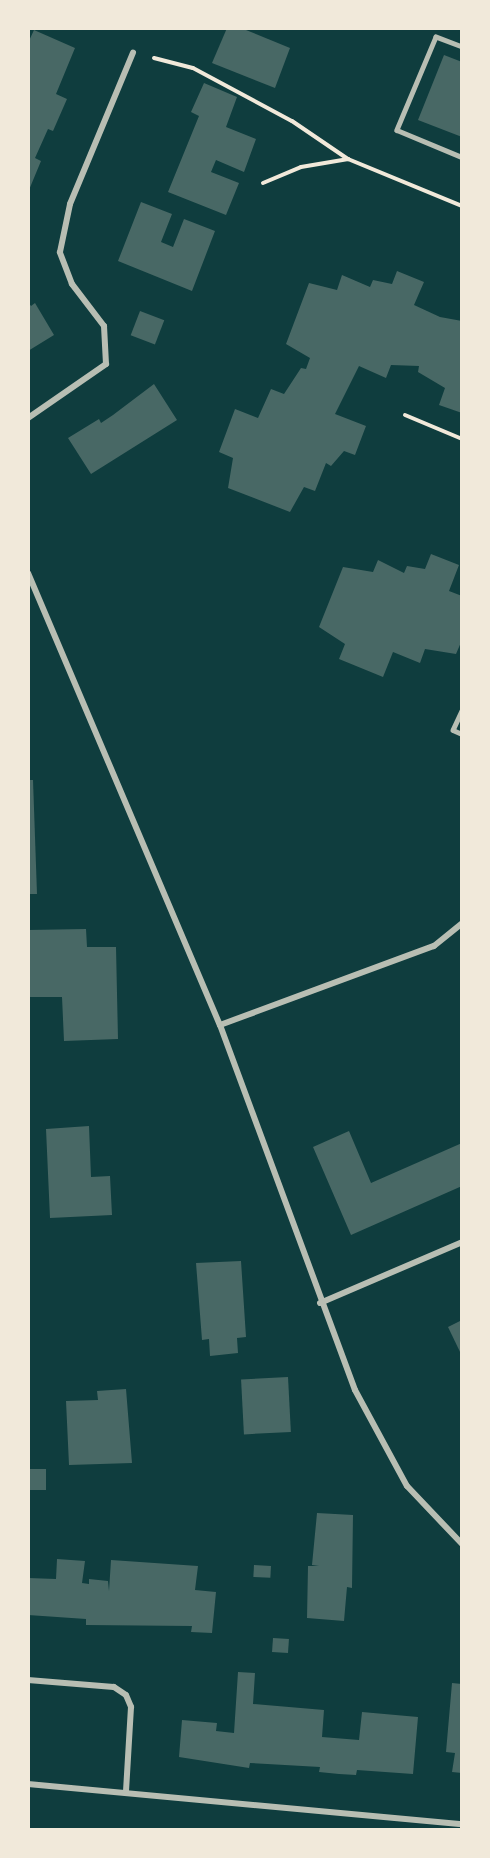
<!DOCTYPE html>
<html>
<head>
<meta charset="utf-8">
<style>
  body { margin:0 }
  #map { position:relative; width:490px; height:1858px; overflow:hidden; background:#0f3d3e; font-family:"IBM Plex Sans",sans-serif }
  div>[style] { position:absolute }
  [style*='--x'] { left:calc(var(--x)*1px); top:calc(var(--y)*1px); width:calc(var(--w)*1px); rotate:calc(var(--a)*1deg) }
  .building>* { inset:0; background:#486865; transform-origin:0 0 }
  .path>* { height:4px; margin:-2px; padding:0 2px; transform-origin:2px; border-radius:2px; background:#f1e9da }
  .service>* { height:4.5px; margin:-2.25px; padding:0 2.25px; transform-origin:2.25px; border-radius:2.25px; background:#b8beb3 }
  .minor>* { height:6px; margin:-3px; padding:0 3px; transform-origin:3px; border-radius:3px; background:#b8beb3 }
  span { translate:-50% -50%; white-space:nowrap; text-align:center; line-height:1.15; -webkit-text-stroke:4.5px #f1e9da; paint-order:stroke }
  .frame { position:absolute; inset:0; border:30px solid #f1e9da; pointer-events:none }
</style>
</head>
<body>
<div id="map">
  <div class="building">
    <i style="clip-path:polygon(227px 28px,241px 28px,290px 48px,275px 88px,212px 63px)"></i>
    <i style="clip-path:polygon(34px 30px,75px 48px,56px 94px,67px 99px,53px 131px,48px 129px,35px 158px,41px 161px,29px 190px,28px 43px)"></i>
    <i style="clip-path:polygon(444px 55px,462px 62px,462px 137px,418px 120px)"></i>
    <i style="clip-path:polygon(204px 83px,237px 97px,226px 127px,256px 139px,244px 172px,216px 160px,211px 172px,239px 183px,226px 215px,168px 192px,199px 116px,191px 112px)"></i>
    <i style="clip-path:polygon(141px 202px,172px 214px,161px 242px,173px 247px,184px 219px,215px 231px,192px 291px,118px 261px)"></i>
    <i style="clip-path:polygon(397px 271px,424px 282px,414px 305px,440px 317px,462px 321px,462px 413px,439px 405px,445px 388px,418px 372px,419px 366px,391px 365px,386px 378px,359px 366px,335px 414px,366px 426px,355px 455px,344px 451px,331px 466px,326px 463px,315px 491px,304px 487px,290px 512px,228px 488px,233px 458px,219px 452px,235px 409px,258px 418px,271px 389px,284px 394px,301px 368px,306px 369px,310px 358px,286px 344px,309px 283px,337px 290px,342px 275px,370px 287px,373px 280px,392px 284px)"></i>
    <i style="clip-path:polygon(28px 302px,31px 306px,35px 303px,54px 335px,28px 351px)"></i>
    <i style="left:140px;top:311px;width:26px;height:26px;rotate:21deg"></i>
    <i style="clip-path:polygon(154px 384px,177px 420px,91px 474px,68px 438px,99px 419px,101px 423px,113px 415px)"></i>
    <i style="clip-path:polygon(431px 554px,459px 565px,449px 591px,462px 596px,462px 640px,456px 654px,425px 649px,420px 663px,393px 652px,383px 677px,339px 659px,345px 644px,319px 627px,343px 567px,373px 572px,378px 560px,404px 573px,407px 566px,425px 569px)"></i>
    <i style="clip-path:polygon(28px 780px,33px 780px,37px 894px,28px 894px)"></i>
    <i style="clip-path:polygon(86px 929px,87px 947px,116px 947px,118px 1039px,64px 1041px,62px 997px,28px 997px,28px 930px)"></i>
    <i style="clip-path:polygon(89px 1126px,91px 1177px,110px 1176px,112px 1215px,50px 1218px,46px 1129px)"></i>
    <i style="clip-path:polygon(349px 1131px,371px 1183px,462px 1143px,462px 1186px,351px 1235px,313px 1147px)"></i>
    <i style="clip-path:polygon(241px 1261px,246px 1337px,237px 1338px,238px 1353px,210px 1356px,209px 1339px,202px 1340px,196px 1263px)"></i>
    <i style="clip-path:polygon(462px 1320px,462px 1356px,448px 1327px)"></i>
    <i style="left:288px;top:1377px;width:55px;height:47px;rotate:87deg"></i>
    <i style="clip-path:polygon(126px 1389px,132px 1463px,69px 1465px,66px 1401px,98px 1400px,97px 1391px)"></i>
    <i style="left:28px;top:1469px;width:18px;height:21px"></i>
    <i style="clip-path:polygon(317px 1513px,353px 1515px,352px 1588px,347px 1587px,344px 1621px,307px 1618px,308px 1566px,319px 1566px,312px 1565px)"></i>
    <i style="clip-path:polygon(57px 1559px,85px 1561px,82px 1583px,89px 1584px,89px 1579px,108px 1581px,109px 1591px,111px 1560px,198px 1566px,195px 1590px,216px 1592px,212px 1633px,191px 1632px,192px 1626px,86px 1625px,86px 1619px,28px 1615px,28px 1578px,56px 1579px)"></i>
    <i style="left:254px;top:1565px;width:17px;height:12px;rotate:3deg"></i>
    <i style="left:273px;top:1638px;width:16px;height:14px;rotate:4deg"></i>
    <i style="clip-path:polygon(238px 1672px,255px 1673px,253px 1704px,324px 1710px,322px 1737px,359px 1740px,362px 1712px,418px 1717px,413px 1774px,357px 1770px,356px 1775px,339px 1774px,319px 1772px,320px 1767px,250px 1763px,249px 1768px,179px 1757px,182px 1720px,217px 1723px,216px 1731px,234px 1733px)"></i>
    <i style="clip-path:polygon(452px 1683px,462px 1684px,462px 1773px,452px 1772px,455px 1753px,446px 1752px)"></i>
  </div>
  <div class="path">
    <i style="--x:154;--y:58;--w:40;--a:14.4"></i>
    <i style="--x:193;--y:68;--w:112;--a:28.2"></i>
    <i style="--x:292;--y:121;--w:68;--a:34.2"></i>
    <i style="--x:263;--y:183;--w:41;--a:-22.8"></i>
    <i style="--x:301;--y:167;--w:48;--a:-9.7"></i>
    <i style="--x:348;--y:159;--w:123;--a:22.4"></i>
    <i style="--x:405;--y:415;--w:62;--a:22.8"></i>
  </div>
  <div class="service">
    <i style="--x:462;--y:47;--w:28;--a:-159"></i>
    <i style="--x:436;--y:37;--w:101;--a:112.8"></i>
    <i style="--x:397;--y:130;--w:70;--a:22.6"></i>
    <i style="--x:462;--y:711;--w:21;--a:115"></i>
    <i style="--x:453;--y:730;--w:10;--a:24"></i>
  </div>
  <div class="minor">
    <i style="--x:28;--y:418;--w:95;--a:-34.7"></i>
    <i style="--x:106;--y:364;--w:38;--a:-93"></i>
    <i style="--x:104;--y:326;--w:53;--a:-127.3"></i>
    <i style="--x:72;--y:284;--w:34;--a:-111"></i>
    <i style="--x:60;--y:252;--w:49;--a:-78.2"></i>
    <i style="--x:70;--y:204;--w:164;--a:-67.4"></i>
    <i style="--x:28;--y:573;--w:491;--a:67"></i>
    <i style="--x:220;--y:1025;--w:389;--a:69.7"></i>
    <i style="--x:355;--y:1390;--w:109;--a:61.6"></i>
    <i style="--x:407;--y:1486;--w:80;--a:46.5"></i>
    <i style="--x:220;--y:1025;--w:228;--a:-20.3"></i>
    <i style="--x:434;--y:946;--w:36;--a:-39"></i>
    <i style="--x:320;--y:1303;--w:155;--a:-23.2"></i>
    <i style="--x:28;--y:1680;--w:86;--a:4.7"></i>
    <i style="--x:114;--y:1687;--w:14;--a:34"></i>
    <i style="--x:126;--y:1695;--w:13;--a:67"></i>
    <i style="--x:131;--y:1707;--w:85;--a:93.4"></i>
    <i style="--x:28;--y:1784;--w:436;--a:5.3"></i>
  </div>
  <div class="frame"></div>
</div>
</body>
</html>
